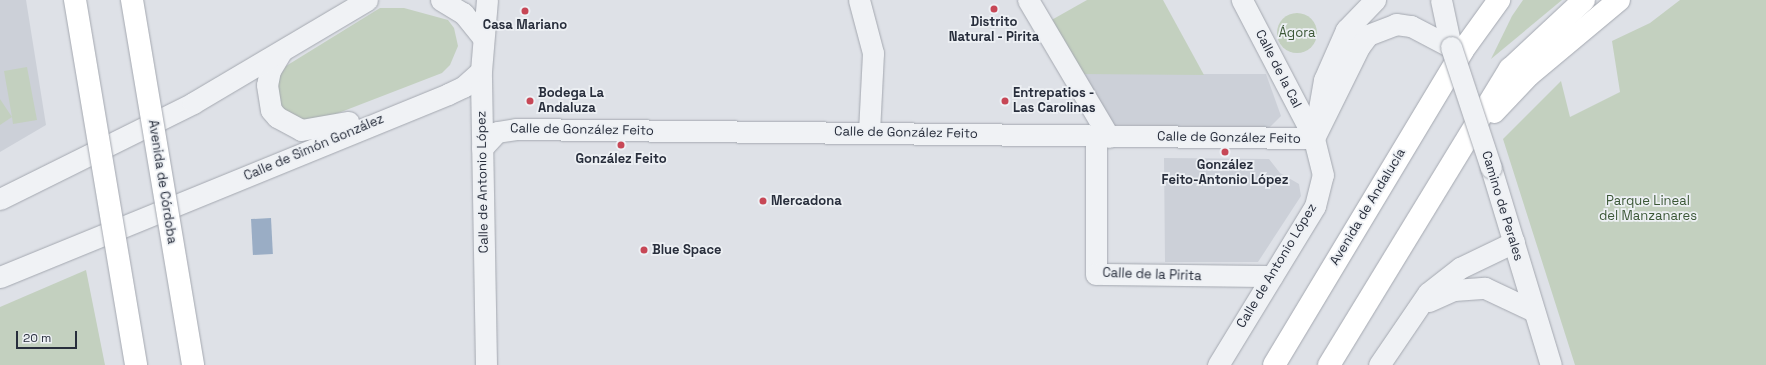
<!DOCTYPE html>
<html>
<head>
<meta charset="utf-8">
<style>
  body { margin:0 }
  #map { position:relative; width:1766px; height:365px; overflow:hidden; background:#dee1e7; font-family:"Space Grotesk",sans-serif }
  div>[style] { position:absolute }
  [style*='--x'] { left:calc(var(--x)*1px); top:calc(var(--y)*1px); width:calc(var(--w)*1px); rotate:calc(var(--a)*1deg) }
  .built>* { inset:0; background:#ccd0d8 }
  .green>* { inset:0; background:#c3d0bf }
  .round { border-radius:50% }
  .water>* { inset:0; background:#9aadc5; transform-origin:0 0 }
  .roads { filter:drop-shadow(0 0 1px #a4a8b0) drop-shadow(0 0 1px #a4a8b0) }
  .minor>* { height:21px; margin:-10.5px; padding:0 10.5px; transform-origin:10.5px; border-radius:10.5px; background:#f0f2f5 }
  .highway>* { height:22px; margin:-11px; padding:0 11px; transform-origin:11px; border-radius:11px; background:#fff }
  .bridges { filter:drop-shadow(0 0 1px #a4a8b0) drop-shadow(0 0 1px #a4a8b0) }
  .minor-bridge>* { height:21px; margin:-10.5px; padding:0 10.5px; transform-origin:10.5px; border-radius:10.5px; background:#f0f2f5 }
  .major-bridge>* { height:22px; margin:-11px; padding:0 11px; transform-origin:11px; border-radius:11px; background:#fff }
  .dots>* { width:11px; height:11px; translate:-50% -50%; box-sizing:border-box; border:2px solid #edf0f4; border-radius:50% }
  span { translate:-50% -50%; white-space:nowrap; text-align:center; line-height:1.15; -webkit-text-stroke:3.5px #edf0f4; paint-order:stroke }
  .poi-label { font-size:13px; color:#282e3c; font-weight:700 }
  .left { translate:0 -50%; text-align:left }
  .park-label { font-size:13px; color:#3b5736 }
  .street-label { font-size:13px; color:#282e3c }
  .scale { position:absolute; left:16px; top:331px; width:61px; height:18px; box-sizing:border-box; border:2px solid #282e3c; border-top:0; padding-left:5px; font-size:12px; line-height:14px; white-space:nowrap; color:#282e3c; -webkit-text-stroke:3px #edf0f4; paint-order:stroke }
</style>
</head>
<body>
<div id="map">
  <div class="built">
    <i style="clip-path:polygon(0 0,26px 0,46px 125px,0 152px)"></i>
    <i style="clip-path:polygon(1078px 74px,1266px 74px,1281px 116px,1269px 128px,1108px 125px)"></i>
    <i style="clip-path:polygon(1164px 158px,1269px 159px,1280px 173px,1299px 184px,1301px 196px,1258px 262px,1165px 262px)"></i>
  </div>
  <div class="green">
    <i style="clip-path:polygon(1087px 0,1163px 0,1204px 75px,1078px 74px,1048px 22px)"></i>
    <i style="clip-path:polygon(1523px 0,1562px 0,1491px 59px,1512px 16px)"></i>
    <i style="clip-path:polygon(1680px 0,1766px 0,1766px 365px,1575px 365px,1503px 139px,1561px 81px,1570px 117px,1620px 92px,1612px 41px,1650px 23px)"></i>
    <i style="clip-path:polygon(380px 8px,404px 8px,448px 20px,454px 28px,458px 46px,450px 65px,442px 73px,328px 117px,305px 122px,282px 110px,274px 84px,286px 66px)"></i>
    <i class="round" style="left:1277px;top:13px;width:40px;height:40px"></i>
    <i style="clip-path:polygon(27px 67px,37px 120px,13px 124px,12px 117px,0 125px,0 99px,12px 117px,4px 71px)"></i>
    <i style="clip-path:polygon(86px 270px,105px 365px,0 365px,0 307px)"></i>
  </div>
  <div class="water">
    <i style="left:271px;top:218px;width:36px;height:20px;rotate:87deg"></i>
  </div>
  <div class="roads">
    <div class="minor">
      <i style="--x:441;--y:0;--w:26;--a:31"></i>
      <i style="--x:463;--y:13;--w:32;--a:51"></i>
      <i style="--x:859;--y:0;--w:55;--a:75.2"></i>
      <i style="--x:873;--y:53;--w:78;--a:92.9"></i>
      <i style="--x:1028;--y:0;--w:159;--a:59.4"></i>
      <i style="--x:1441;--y:0;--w:48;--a:78"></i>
      <i style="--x:281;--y:52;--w:21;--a:121"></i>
      <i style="--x:270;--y:70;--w:15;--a:101"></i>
      <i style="--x:267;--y:85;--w:25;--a:81"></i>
      <i style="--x:271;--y:110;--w:9;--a:49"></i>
      <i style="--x:277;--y:117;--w:27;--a:28"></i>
      <i style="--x:301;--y:130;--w:48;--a:-9.7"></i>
      <i style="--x:1317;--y:120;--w:41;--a:-80.1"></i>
      <i style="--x:1324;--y:80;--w:55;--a:-66.3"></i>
      <i style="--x:1346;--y:30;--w:42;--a:-46"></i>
      <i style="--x:1096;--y:137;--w:137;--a:90"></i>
      <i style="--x:1096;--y:274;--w:176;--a:0.7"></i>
      <i style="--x:1314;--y:138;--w:102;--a:-63.7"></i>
      <i style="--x:1359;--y:47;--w:15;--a:-53"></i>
      <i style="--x:1368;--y:35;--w:30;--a:-21"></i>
      <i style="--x:1396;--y:24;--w:15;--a:8"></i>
      <i style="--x:1411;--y:26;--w:45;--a:27.7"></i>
      <i style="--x:482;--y:148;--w:22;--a:-47"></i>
      <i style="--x:497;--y:132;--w:19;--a:-9"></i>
      <i style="--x:516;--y:129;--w:798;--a:0.65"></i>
      <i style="--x:1491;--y:168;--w:206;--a:73.1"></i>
      <i style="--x:0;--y:199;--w:216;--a:-26.4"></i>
      <i style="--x:193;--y:103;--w:202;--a:-30.6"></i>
      <i style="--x:0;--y:277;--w:484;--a:-22.2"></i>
      <i style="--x:448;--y:94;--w:17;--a:-25"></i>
      <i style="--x:463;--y:87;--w:24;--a:-42"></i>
      <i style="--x:1429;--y:301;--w:27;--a:-24"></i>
      <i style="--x:1454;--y:290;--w:31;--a:-4"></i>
      <i style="--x:1485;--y:288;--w:54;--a:25.1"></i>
      <i style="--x:486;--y:365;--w:294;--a:-91"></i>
      <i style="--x:481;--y:71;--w:71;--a:-85.2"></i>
      <i style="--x:1218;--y:365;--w:186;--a:-58.6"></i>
      <i style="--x:1315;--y:206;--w:32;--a:-76"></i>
      <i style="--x:1323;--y:175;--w:38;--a:-104"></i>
      <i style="--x:1314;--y:138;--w:156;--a:-117.6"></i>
      <i style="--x:1379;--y:365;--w:87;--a:-55.8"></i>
      <i style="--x:1428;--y:293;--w:41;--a:-38"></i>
      <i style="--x:1460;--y:268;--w:60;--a:-25.7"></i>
    </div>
    <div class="highway">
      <i style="--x:1494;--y:112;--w:51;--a:-46.6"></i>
      <i style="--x:1529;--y:75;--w:117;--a:-39.8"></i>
      <i style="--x:1274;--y:365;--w:367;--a:-59"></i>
      <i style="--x:1463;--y:50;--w:62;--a:-54.2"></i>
      <i style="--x:1329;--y:365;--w:347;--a:-58.6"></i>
      <i style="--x:1510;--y:69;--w:101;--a:-43"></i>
    </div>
  </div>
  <div class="bridges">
    <div class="minor-bridge">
      <i style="--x:1451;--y:47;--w:127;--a:71.7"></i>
    </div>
    <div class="major-bridge">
      <i style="--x:75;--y:0;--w:370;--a:80.5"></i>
      <i style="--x:132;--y:0;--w:370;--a:80.5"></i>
    </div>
  </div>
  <div class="dots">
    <i style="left:994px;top:9px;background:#c74756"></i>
    <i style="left:525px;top:11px;background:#c74756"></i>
    <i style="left:530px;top:101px;background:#c74756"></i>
    <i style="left:1005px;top:101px;background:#c74756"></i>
    <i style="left:621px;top:145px;background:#c74756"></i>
    <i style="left:1225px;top:152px;background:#c74756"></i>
    <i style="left:763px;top:201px;background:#c74756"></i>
    <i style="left:644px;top:250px;background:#c74756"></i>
  </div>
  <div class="poi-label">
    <span style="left:994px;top:30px">Distrito<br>Natural - Pirita</span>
    <span style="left:525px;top:25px">Casa Mariano</span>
    <span class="left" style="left:538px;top:101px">Bodega La<br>Andaluza</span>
    <span class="left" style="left:1013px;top:101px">Entrepatios -<br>Las Carolinas</span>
    <span style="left:621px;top:159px">González Feito</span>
    <span style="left:1225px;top:173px">González<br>Feito-Antonio López</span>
    <span class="left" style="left:771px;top:201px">Mercadona</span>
    <span class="left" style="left:652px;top:250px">Blue Space</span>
  </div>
  <div class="park-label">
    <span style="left:1297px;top:33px">Ágora</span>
    <span style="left:1648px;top:209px">Parque Lineal<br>del Manzanares</span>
  </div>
  <div class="street-label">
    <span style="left:1278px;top:69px;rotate:63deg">Calle de la Cal</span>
    <span style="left:582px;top:130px;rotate:1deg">Calle de González Feito</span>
    <span style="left:906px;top:133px;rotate:1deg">Calle de González Feito</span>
    <span style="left:1229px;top:138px;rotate:1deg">Calle de González Feito</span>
    <span style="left:314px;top:148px;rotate:-23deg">Calle de Simón González</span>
    <span style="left:162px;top:182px;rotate:81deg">Avenida de Córdoba</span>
    <span style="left:483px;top:182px;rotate:-91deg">Calle de Antonio López</span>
    <span style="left:1502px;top:206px;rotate:73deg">Camino de Perales</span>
    <span style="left:1368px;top:207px;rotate:-59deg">Avenida de Andalucía</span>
    <span style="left:1277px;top:266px;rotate:-59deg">Calle de Antonio López</span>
    <span style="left:1152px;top:275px;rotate:2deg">Calle de la Pirita</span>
  </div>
  <div class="scale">20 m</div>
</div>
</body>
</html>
